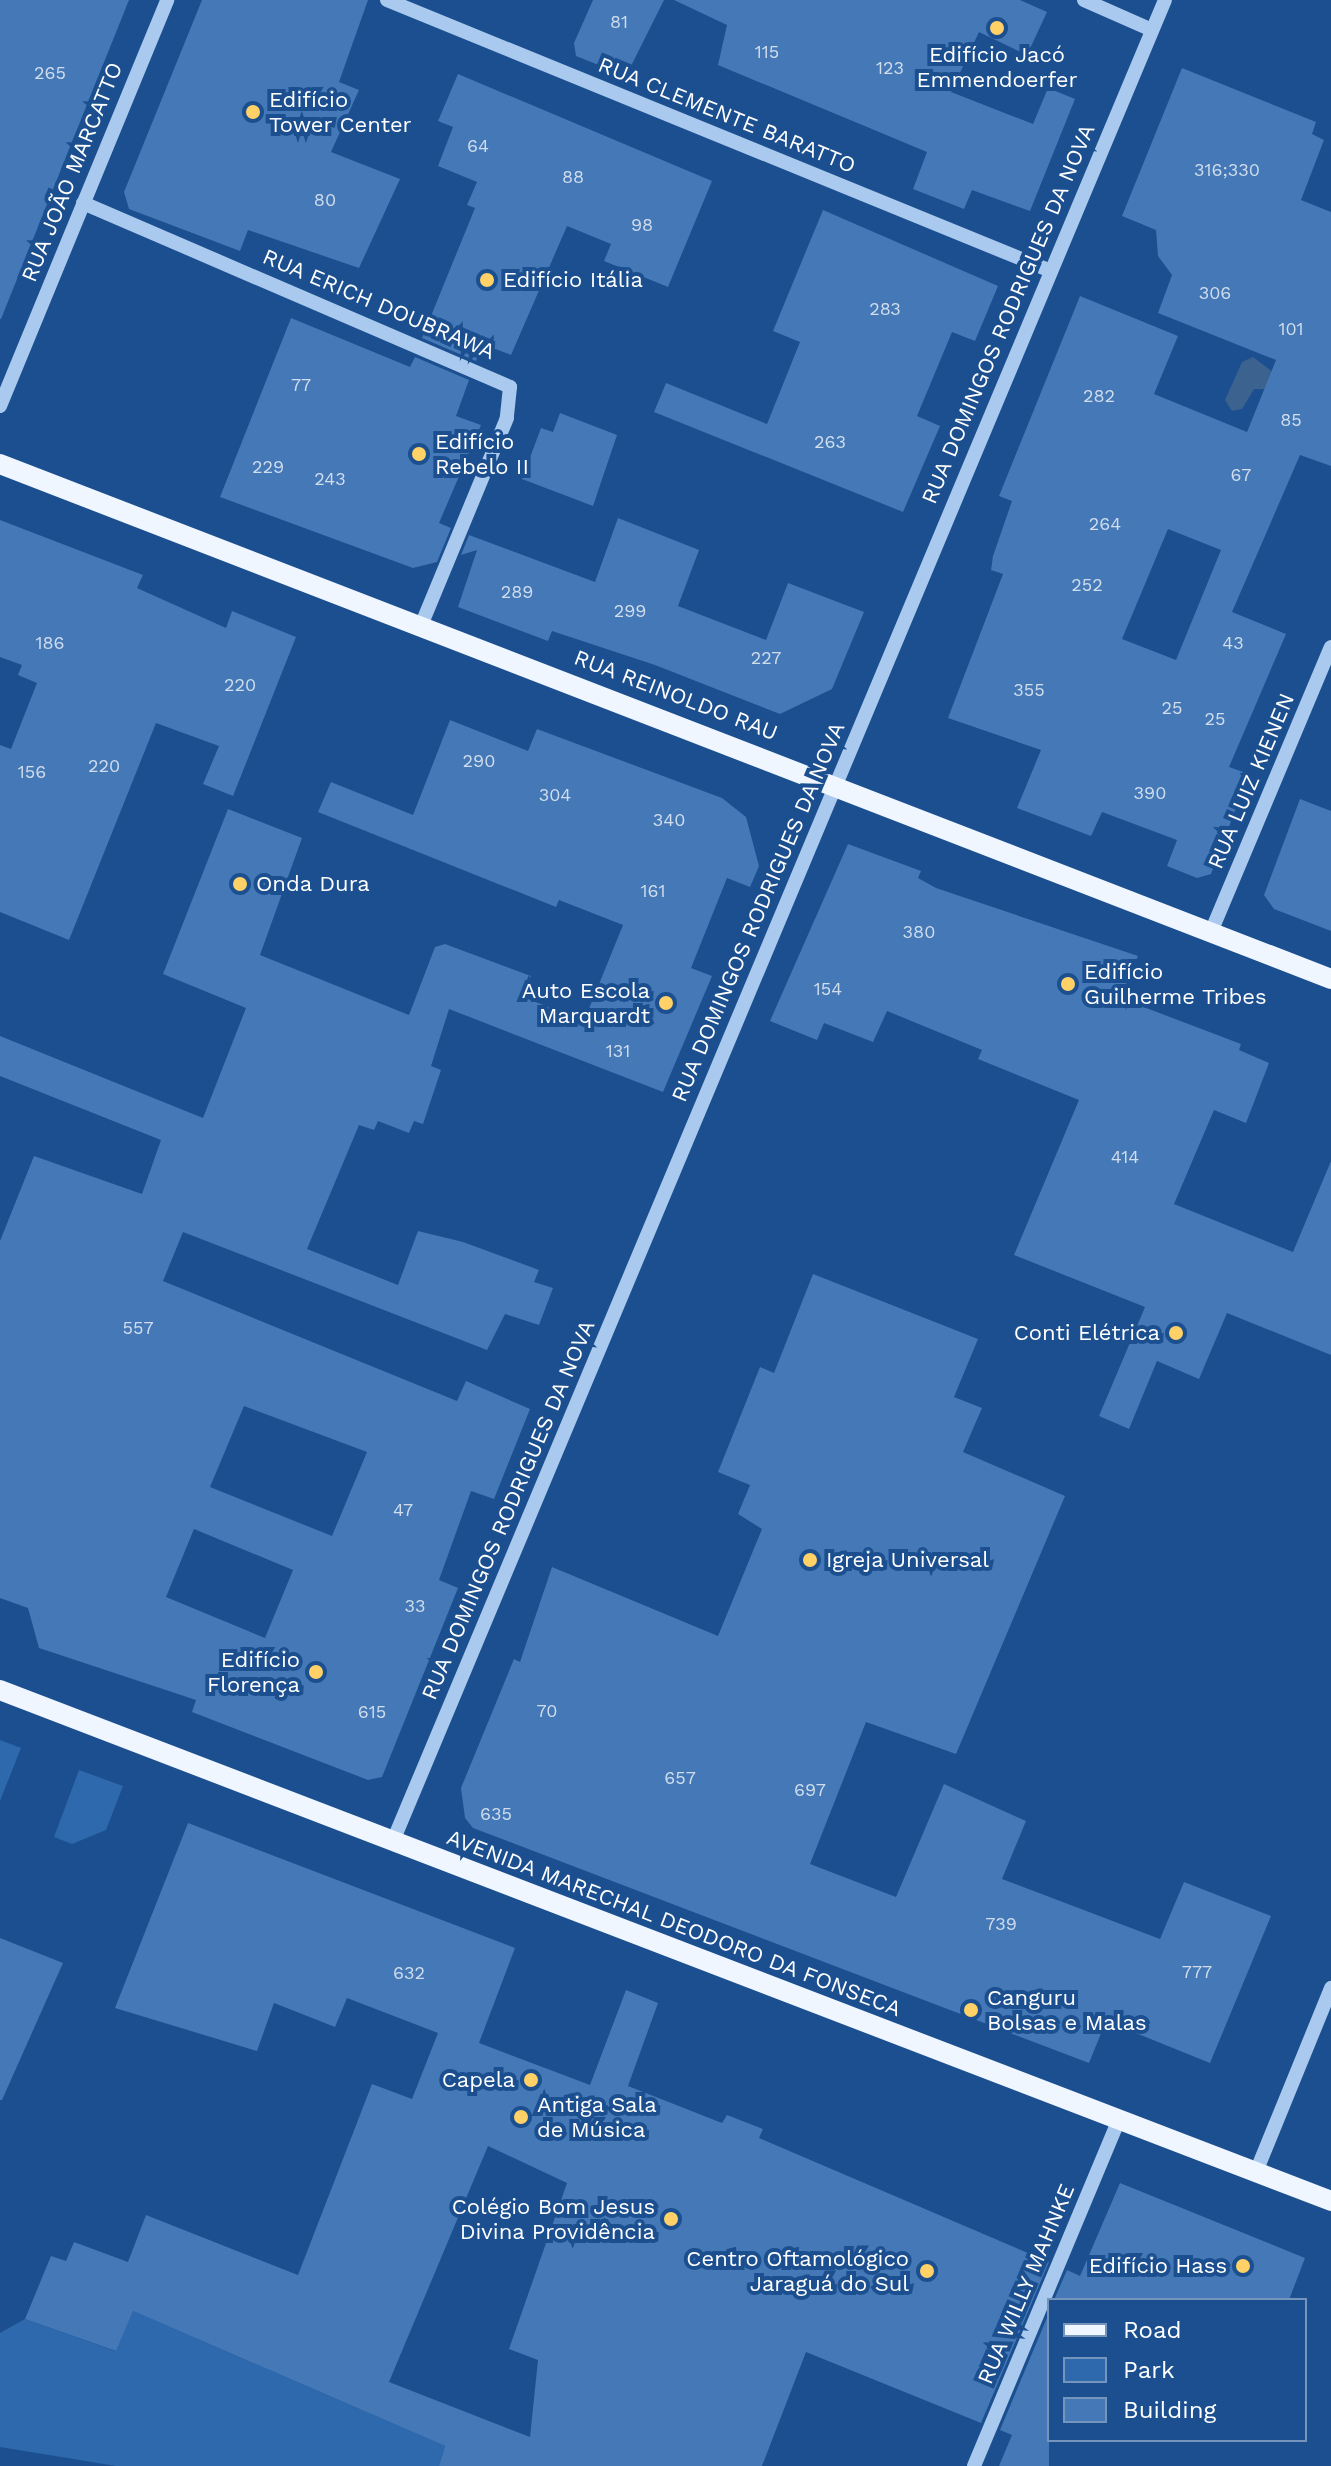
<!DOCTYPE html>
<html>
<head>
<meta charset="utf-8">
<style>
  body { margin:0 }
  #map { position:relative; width:1331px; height:2466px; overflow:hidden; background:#1b4f8f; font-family:"Work Sans",sans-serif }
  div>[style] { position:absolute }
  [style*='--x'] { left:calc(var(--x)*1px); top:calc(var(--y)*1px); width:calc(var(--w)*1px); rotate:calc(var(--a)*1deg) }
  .green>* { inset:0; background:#2e69ad }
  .water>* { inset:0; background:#3c6290 }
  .building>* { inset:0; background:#4478b7 }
  .minor>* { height:14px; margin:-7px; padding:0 7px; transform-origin:7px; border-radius:7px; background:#a9c9ee }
  .major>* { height:20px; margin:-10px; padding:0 10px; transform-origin:10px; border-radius:10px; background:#f0f6ff }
  .dots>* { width:22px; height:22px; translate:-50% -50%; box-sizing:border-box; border:4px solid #1b4f8f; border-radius:50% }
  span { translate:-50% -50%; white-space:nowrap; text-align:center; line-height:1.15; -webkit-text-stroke:8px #1b4f8f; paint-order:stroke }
  .number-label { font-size:18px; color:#d0dded }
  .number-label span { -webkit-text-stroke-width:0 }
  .poi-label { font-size:22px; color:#fff }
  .left { translate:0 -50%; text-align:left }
  .right { translate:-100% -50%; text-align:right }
  .street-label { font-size:22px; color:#fff }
  .legend { position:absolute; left:1047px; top:2298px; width:260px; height:144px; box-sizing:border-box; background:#1b4f8f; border:2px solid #7695bc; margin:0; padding:10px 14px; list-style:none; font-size:24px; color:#fff }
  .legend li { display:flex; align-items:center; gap:16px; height:40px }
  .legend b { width:40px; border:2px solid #7695bc }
</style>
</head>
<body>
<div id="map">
  <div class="green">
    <i style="clip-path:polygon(0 1740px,21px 1748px,0 1801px)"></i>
    <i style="clip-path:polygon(79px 1770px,123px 1786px,106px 1830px,72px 1844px,54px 1837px)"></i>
    <i style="clip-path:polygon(133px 2311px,445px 2446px,439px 2466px,116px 2466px,0 2447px,0 2333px,25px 2319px,115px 2351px)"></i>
  </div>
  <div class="water">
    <i style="clip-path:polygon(1253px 357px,1278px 376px,1272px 389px,1254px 389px,1242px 409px,1232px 411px,1225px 400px,1242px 362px)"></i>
  </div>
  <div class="building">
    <i style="clip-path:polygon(0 0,129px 0,1px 319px,0 319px)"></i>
    <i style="clip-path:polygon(202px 0,368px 0,339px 82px,359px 90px,331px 152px,400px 179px,359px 268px,248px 230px,240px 251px,129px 209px,124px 192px)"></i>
    <i style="clip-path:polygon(593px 0,664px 0,626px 76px,576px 56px,574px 43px)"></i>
    <i style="clip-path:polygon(674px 0,1020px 0,1047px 12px,1027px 55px,979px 32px,951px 92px,1033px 124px,1048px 88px,1075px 99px,1030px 211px,972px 190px,964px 209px,913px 189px,927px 152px,718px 65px,727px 25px)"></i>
    <i style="clip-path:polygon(evenodd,1182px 68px,1316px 122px,1312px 134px,1324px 140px,1301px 200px,1331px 212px,1331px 466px,1300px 455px,1232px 612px,1286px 634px,1229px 767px,1249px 774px,1211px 874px,1197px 878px,1167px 866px,1177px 840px,1102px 812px,1091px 836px,1017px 808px,1041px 750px,948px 718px,1003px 574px,991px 570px,993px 556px,1012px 501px,999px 496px,1080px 296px,1178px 336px,1154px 394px,1247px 432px,1276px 360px,1158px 313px,1172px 275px,1158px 256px,1156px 230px,1122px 216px,1182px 68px,1168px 529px,1221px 550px,1176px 660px,1122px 639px,1168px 529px)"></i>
    <i style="clip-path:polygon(458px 74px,712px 181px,668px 287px,604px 261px,611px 244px,567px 226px,511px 355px,482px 344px,476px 361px,422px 338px,475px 208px,467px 205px,477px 182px,438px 166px,453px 127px,438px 121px)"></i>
    <i style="clip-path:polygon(823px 210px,998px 286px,975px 341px,952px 332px,917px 416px,940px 426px,903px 512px,654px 412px,666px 383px,767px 424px,800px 342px,773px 331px)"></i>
    <i style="clip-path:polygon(291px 318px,410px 367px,415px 357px,469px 380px,456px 416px,481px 425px,439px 523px,451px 528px,437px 562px,413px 568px,220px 497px)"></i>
    <i style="clip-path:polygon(560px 413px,617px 435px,593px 506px,522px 479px,541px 428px,553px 432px)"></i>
    <i style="clip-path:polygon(618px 518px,699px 550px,678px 606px,766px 640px,788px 583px,864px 612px,832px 689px,780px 714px,655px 665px,552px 631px,548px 641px,458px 607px,477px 550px,461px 555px,469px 535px,595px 582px)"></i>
    <i style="clip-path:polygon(0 520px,143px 575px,137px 588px,226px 628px,232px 611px,296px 637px,233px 796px,203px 784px,219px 746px,156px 723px,69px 940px,0 912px,0 745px,11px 749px,37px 683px,18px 675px,22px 665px,0 657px)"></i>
    <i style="clip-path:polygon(evenodd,450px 720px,528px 751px,537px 729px,722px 798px,746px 817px,759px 866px,750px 887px,727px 878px,691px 968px,712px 976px,663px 1092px,449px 1009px,431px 1066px,441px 1070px,423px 1124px,414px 1121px,409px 1133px,378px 1121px,374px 1130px,359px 1125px,307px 1249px,398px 1285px,418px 1231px,463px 1242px,539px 1270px,534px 1282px,553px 1288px,539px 1325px,505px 1314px,487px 1350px,183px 1232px,163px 1281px,457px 1401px,466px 1381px,530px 1409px,494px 1499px,471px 1491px,439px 1580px,458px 1588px,382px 1777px,368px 1780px,192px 1712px,196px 1700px,39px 1648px,28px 1608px,0 1598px,0 1241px,34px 1156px,142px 1194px,161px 1140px,0 1076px,0 1036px,203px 1118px,246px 1008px,163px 974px,228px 809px,302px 838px,260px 955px,409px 1015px,435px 947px,445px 944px,531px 976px,523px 997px,584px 1021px,623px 925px,559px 900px,556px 907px,318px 812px,331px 782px,413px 815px,450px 720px,244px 1406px,367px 1452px,332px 1536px,210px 1487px,244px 1406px,450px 720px,194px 1529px,293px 1570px,265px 1638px,166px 1597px,194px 1529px)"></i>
    <i style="clip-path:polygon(1300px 799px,1331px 811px,1331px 931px,1274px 909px,1264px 895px)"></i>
    <i style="clip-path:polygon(848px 844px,921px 871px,918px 878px,936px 888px,1138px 956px,1120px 998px,1241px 1044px,1239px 1050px,1269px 1063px,1246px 1123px,1214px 1110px,1174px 1204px,1293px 1252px,1331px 1161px,1331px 1355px,1227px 1313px,1199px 1379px,1157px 1361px,1129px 1429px,1099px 1416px,1145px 1307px,1014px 1255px,1079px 1100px,978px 1059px,982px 1050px,887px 1011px,873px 1042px,824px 1023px,817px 1040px,770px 1021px)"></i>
    <i style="clip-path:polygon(813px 1274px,978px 1339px,954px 1397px,982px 1408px,963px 1452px,1065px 1496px,956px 1754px,866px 1722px,810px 1864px,896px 1897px,944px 1784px,1026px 1821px,1002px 1879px,1160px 1939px,1184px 1882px,1271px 1916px,1210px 2063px,1106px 2021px,1089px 2063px,473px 1828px,465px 1818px,461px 1788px,514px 1659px,520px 1662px,552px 1567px,718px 1636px,762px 1529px,738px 1514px,750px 1485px,718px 1472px,760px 1367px,774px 1373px)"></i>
    <i style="clip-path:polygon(evenodd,188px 1823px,515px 1948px,479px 2043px,590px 2085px,626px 1990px,658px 2003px,628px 2086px,722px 2123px,727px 2115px,763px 2129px,759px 2138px,1049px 2262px,981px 2423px,806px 2352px,762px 2466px,439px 2466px,445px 2446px,133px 2311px,116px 2351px,25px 2319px,51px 2256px,66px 2261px,74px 2242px,128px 2262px,146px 2215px,298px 2275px,372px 2084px,412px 2099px,438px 2033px,347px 1998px,335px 2027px,274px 2003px,257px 2051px,115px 2008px,188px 1823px,488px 2146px,567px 2183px,509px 2349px,538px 2360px,530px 2437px,389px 2382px,488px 2146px)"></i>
    <i style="clip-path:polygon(0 1938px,63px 1963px,2px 2100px,0 2100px)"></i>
    <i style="clip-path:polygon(1120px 2183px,1305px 2258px,1289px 2300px,1054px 2300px,1067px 2270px,1080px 2276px)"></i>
    <i style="clip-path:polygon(1049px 2313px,1049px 2466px,999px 2466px,1012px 2435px,1000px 2430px)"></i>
  </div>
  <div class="minor">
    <i style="--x:387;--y:0;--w:717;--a:22.2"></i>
    <i style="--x:1084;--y:0;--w:74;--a:23.8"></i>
    <i style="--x:83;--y:203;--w:465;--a:23.3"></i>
    <i style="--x:510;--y:387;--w:31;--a:96"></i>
    <i style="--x:507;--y:418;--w:222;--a:112.5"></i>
    <i style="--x:0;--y:406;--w:439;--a:-67.6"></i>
    <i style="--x:1211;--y:932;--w:309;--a:-67.2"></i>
    <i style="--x:393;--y:1841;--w:1996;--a:-67.25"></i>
    <i style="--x:1256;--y:2172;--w:199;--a:-67.8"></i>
    <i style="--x:974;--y:2466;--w:375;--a:-67.3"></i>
  </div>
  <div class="major">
    <i style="--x:0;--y:464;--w:1427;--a:21.15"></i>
    <i style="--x:0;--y:1690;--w:1426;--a:21"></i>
  </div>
  <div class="dots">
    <i style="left:997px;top:28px;background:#ffd166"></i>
    <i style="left:253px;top:112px;background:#ffd166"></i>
    <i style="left:487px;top:280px;background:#ffd166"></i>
    <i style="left:419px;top:454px;background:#ffd166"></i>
    <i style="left:240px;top:884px;background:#ffd166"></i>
    <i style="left:1068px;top:984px;background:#ffd166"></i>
    <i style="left:666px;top:1003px;background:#ffd166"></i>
    <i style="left:1176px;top:1333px;background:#ffd166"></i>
    <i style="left:810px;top:1560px;background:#ffd166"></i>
    <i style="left:316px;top:1672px;background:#ffd166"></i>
    <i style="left:971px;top:2010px;background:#ffd166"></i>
    <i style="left:531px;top:2080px;background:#ffd166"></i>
    <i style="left:521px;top:2117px;background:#ffd166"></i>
    <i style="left:671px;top:2219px;background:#ffd166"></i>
    <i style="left:1243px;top:2266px;background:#ffd166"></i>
    <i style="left:927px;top:2271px;background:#ffd166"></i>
  </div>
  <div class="number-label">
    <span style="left:619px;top:22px">81</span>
    <span style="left:767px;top:52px">115</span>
    <span style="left:890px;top:68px">123</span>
    <span style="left:50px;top:73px">265</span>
    <span style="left:478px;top:146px">64</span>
    <span style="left:1227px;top:170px">316;330</span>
    <span style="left:573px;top:177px">88</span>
    <span style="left:325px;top:200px">80</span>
    <span style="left:642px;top:225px">98</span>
    <span style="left:1215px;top:293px">306</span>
    <span style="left:885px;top:309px">283</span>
    <span style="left:1291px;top:329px">101</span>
    <span style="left:301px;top:385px">77</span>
    <span style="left:1099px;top:396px">282</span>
    <span style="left:1291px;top:420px">85</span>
    <span style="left:830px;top:442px">263</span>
    <span style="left:268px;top:467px">229</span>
    <span style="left:1241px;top:475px">67</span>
    <span style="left:330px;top:479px">243</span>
    <span style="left:1105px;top:524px">264</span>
    <span style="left:1087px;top:585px">252</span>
    <span style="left:517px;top:592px">289</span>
    <span style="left:630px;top:611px">299</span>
    <span style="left:50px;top:643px">186</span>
    <span style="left:1233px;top:643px">43</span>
    <span style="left:766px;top:658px">227</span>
    <span style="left:240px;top:685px">220</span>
    <span style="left:1029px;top:690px">355</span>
    <span style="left:1172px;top:708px">25</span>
    <span style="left:1215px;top:719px">25</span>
    <span style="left:479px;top:761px">290</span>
    <span style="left:104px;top:766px">220</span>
    <span style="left:32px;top:772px">156</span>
    <span style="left:1150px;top:793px">390</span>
    <span style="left:555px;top:795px">304</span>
    <span style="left:669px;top:820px">340</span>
    <span style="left:653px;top:891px">161</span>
    <span style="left:919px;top:932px">380</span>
    <span style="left:828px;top:989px">154</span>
    <span style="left:618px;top:1051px">131</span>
    <span style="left:1125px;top:1157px">414</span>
    <span style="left:138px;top:1328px">557</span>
    <span style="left:403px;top:1510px">47</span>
    <span style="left:415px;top:1606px">33</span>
    <span style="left:547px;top:1711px">70</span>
    <span style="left:372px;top:1712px">615</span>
    <span style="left:680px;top:1778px">657</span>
    <span style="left:810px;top:1790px">697</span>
    <span style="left:496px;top:1814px">635</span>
    <span style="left:1001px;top:1924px">739</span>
    <span style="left:1197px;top:1972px">777</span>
    <span style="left:409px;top:1973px">632</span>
  </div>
  <div class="poi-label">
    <span style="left:997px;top:67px">Edifício Jacó<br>Emmendoerfer</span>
    <span class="left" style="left:269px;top:112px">Edifício<br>Tower Center</span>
    <span class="left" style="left:503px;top:280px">Edifício Itália</span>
    <span class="left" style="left:435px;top:454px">Edifício<br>Rebelo II</span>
    <span class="left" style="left:256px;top:884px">Onda Dura</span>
    <span class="left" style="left:1084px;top:984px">Edifício<br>Guilherme Tribes</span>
    <span class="right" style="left:650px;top:1003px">Auto Escola<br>Marquardt</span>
    <span class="right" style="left:1160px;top:1333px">Conti Elétrica</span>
    <span class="left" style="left:826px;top:1560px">Igreja Universal</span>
    <span class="right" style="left:300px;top:1672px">Edifício<br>Florença</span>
    <span class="left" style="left:987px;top:2010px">Canguru<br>Bolsas e Malas</span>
    <span class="right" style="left:515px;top:2080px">Capela</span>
    <span class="left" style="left:537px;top:2117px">Antiga Sala<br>de Música</span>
    <span class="right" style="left:655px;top:2219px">Colégio Bom Jesus<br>Divina Providência</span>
    <span class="right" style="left:909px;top:2271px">Centro Oftamológico<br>Jaraguá do Sul</span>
    <span class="right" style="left:1227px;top:2266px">Edifício Hass</span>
  </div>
  <div class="street-label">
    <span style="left:727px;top:115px;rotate:22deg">RUA CLEMENTE BARATTO</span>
    <span style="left:72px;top:172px;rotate:-68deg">RUA JOÃO MARCATTO</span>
    <span style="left:379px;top:304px;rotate:23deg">RUA ERICH DOUBRAWA</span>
    <span style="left:1008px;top:314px;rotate:-67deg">RUA DOMINGOS RODRIGUES DA NOVA</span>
    <span style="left:676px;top:695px;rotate:21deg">RUA REINOLDO RAU</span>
    <span style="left:1251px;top:781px;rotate:-67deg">RUA LUIZ KIENEN</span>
    <span style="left:758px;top:912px;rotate:-67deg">RUA DOMINGOS RODRIGUES DA NOVA</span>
    <span style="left:508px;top:1510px;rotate:-67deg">RUA DOMINGOS RODRIGUES DA NOVA</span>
    <span style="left:674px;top:1923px;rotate:21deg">AVENIDA MARECHAL DEODORO DA FONSECA</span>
    <span style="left:1026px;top:2284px;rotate:-67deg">RUA WILLY MAHNKE</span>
  </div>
  <ul class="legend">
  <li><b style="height:10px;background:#f0f6ff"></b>Road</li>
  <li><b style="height:22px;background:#2e69ad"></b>Park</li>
  <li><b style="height:22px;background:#4478b7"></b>Building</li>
  </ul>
</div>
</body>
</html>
